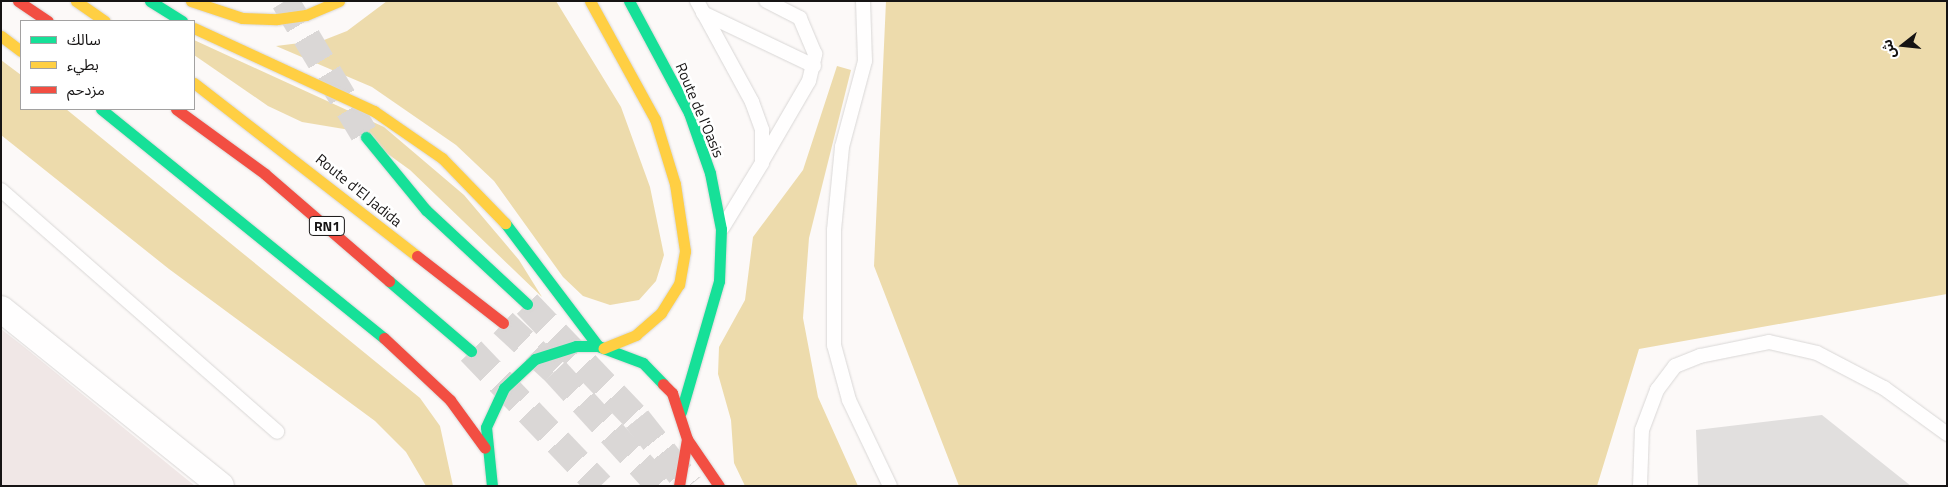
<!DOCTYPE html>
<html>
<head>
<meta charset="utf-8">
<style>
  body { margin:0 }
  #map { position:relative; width:1948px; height:487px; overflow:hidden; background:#fcf9f8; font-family:"Titillium Web","Noto Sans Arabic",sans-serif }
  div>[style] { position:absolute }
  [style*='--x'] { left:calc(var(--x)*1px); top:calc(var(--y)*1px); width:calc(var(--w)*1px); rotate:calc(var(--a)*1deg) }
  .built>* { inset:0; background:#f0e7e6 }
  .green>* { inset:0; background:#eddbac }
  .building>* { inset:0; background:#e1dfde }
  .highway-tunnel>* { height:28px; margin-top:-14px; transform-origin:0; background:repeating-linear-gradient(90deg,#dad7d6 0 28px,transparent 0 42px) }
  .roads { filter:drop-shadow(0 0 1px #d9d7d6) drop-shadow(0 0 1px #d9d7d6) }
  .lane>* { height:14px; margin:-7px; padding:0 7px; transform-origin:7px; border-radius:7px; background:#fffefe }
  .street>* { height:26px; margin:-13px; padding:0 13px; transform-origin:13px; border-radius:13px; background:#fffefe }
  .fast>* { height:11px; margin:-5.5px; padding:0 5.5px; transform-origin:5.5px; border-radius:5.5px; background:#16e098 }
  .slow>* { height:11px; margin:-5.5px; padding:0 5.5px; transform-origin:5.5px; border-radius:5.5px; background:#ffcf43 }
  .jam>* { height:11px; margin:-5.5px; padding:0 5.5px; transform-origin:5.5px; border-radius:5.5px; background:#f24e42 }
  span { translate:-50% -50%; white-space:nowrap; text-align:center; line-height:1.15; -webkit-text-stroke:5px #fff; paint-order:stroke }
  .shield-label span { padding:1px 4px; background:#fff; border:1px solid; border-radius:4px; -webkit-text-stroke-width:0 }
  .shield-label { font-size:14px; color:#161414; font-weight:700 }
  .street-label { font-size:15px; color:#161414 }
  .frame { position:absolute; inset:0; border:2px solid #161414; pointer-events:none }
  .legend { position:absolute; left:20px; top:20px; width:175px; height:90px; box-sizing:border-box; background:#fff; border:1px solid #a2a1a1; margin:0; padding:6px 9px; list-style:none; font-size:15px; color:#161414 }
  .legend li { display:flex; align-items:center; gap:10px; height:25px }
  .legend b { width:25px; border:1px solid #a2a1a1 }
  .north { position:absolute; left:1878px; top:20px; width:50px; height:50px; -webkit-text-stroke:4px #fff; paint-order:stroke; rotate:254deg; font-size:14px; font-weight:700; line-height:20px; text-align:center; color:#161414 }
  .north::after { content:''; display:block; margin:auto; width:18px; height:22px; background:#161414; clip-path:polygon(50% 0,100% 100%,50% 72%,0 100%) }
</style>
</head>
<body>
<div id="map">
  <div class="built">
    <i style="clip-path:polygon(1px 329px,23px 346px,195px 486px,1px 486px)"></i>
  </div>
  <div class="green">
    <i style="clip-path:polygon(387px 1px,556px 1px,621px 107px,650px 187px,664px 255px,656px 281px,639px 300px,610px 305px,583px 296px,563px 277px,494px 181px,456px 145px,372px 87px,276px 46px,324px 40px,347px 31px)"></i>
    <i style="clip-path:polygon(886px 1px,1947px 1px,1947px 294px,1639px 349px,1597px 486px,959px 486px,874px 266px)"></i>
    <i style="clip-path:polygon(194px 40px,384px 127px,464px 195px,519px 260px,542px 297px,410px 170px,356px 131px,302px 122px,268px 106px,194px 55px)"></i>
    <i style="clip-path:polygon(1px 60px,21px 75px,21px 109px,66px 109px,420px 398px,440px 426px,453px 486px,426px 486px,406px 452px,375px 421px,169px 269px,1px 135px)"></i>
    <i style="clip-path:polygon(837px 66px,851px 70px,809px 238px,803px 318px,818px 397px,858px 486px,745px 486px,734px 463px,731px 420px,718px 374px,719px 347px,745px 300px,753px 237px,803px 170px)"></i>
  </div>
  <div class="building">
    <i style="clip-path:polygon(1822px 415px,1911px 486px,1698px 486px,1696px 430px)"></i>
  </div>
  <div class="highway-tunnel">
    <i style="--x:285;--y:1;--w:158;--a:59.2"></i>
    <i style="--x:527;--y:304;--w:159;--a:46.3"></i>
    <i style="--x:637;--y:419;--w:85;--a:51.7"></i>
    <i style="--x:503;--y:323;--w:71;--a:42.7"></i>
    <i style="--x:555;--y:371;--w:156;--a:47.6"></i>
    <i style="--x:471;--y:351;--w:187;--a:46.3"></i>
  </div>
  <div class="roads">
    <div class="lane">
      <i style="--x:697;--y:1;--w:115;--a:61.4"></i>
      <i style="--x:752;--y:102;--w:30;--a:70"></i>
      <i style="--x:762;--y:130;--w:33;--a:90"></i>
      <i style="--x:762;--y:163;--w:75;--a:121.4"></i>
      <i style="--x:863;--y:1;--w:60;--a:88.1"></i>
      <i style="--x:865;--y:61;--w:89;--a:105"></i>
      <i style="--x:842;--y:147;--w:83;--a:95.5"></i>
      <i style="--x:834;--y:230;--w:115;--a:90"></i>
      <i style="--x:834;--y:345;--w:57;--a:74.7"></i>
      <i style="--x:849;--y:400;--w:95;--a:64.5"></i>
      <i style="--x:703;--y:13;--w:123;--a:25.5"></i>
      <i style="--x:763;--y:160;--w:91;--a:-59.8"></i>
      <i style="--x:809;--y:81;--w:28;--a:-77"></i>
      <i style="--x:815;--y:54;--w:39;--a:-113"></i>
      <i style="--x:800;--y:18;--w:38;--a:-153"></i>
      <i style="--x:1;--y:190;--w:367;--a:41.2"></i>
      <i style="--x:1640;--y:486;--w:56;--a:-88"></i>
      <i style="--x:1642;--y:430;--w:43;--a:-69.4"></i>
      <i style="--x:1657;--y:390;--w:30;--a:-53"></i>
      <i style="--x:1675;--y:366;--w:27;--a:-22"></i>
      <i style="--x:1700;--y:356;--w:70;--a:-11.5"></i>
      <i style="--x:1769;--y:342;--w:49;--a:12.9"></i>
      <i style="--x:1817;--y:353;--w:76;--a:27.6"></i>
      <i style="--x:1884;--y:388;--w:78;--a:36.1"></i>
    </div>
    <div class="street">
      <i style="--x:1;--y:309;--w:282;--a:38.8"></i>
    </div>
    <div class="fast">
      <i style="--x:150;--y:1;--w:38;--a:32"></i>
      <i style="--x:629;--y:1;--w:127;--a:61.8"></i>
      <i style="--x:689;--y:113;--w:64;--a:70.7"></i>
      <i style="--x:710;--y:173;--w:57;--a:78.9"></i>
      <i style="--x:721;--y:229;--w:52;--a:92.2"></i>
      <i style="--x:719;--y:281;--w:136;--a:106.2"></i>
      <i style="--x:101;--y:109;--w:364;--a:39"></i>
      <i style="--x:366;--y:137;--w:94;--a:50.6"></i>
      <i style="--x:426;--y:210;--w:138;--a:42.9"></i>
      <i style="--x:505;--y:223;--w:154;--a:52.9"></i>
      <i style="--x:389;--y:281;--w:108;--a:40.5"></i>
      <i style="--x:492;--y:486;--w:59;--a:-95.8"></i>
      <i style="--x:486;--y:427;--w:43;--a:-65.2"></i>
      <i style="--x:504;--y:388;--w:42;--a:-43.1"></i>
      <i style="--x:535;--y:359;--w:43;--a:-17.6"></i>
      <i style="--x:576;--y:346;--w:22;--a:0"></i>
      <i style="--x:598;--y:346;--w:48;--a:20.7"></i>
      <i style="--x:643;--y:363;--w:29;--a:46"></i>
    </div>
    <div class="slow">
      <i style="--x:76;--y:1;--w:35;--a:35"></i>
      <i style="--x:191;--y:1;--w:54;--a:18.4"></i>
      <i style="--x:242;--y:18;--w:35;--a:2"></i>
      <i style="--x:277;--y:19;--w:29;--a:-8"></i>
      <i style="--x:306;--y:15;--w:36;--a:-23"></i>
      <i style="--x:590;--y:1;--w:135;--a:61.2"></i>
      <i style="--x:655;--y:119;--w:68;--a:72.9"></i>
      <i style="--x:675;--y:184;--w:68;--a:81.5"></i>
      <i style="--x:685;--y:251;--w:34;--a:100"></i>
      <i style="--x:679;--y:284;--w:34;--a:122"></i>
      <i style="--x:661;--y:313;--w:33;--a:139"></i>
      <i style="--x:636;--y:335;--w:35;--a:158"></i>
      <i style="--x:194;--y:28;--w:198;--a:24.8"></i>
      <i style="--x:374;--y:111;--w:83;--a:34.7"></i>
      <i style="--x:442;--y:158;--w:91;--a:45.9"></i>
      <i style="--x:1;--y:36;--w:25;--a:37"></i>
      <i style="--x:194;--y:83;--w:282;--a:37.8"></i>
    </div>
    <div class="jam">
      <i style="--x:18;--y:1;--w:36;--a:34"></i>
      <i style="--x:176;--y:109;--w:110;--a:36.1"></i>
      <i style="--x:265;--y:174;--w:164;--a:40.8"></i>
      <i style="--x:417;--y:256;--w:109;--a:37.9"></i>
      <i style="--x:384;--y:338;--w:91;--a:43.2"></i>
      <i style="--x:450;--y:400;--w:59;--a:53.9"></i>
      <i style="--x:663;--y:384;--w:13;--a:45"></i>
      <i style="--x:672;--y:393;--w:48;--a:71.9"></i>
      <i style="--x:687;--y:439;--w:48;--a:99.7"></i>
      <i style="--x:687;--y:439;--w:57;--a:55.8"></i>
    </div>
  </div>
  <div class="shield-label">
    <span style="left:327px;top:226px">RN1</span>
  </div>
  <div class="street-label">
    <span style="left:700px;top:110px;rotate:67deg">Route de l'Oasis</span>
    <span style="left:359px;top:190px;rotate:39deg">Route d'El Jadida</span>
  </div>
  <div class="frame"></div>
  <ul class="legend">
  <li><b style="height:6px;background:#16e098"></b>سالك</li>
  <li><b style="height:6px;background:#ffcf43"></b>بطيء</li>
  <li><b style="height:6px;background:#f24e42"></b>مزدحم</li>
  </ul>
  <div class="north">ش</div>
</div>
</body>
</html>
